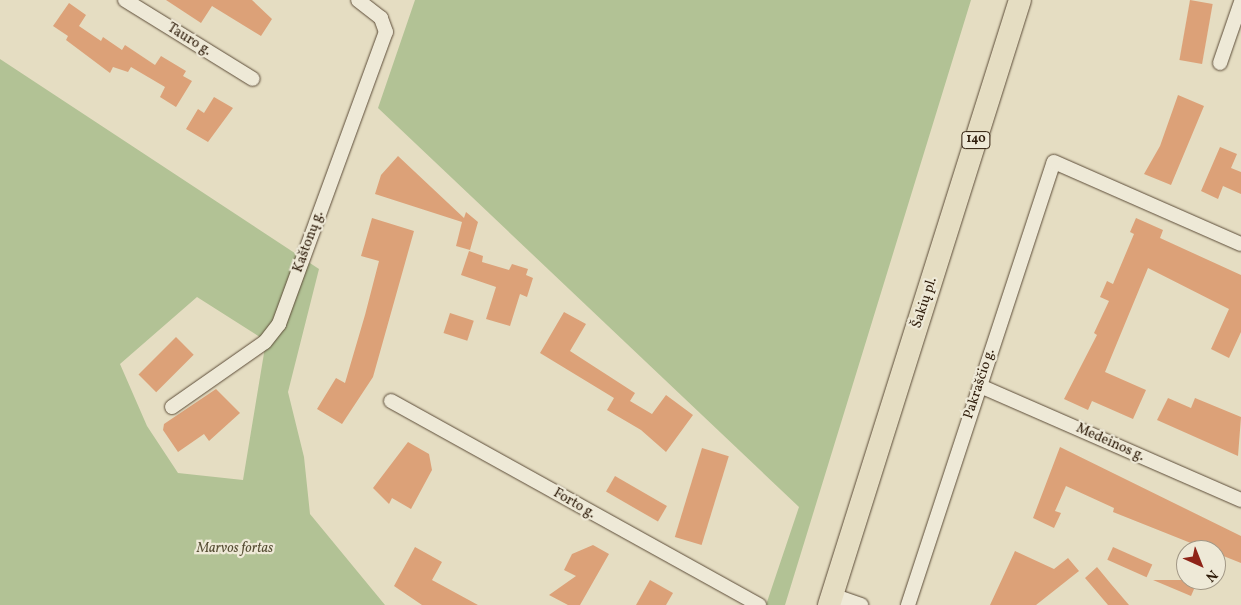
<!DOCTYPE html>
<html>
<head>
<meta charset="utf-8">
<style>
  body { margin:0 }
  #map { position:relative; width:1241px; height:605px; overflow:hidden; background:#e5ddc2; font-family:Vollkorn,serif }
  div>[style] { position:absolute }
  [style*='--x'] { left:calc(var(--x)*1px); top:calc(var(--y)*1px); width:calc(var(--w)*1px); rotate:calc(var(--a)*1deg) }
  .green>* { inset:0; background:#b2c295 }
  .building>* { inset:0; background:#dca178; transform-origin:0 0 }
  .roads { filter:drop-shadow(0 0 1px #5c4c38) drop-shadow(0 0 1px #5c4c38) }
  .street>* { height:14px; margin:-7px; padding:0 7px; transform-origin:7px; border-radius:7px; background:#eee9d7 }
  .primary>* { height:22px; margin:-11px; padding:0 11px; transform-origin:11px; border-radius:11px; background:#e5ddc2 }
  span { translate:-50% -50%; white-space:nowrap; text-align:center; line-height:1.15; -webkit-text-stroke:4.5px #eee9d7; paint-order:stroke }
  .shield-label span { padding:1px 4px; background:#eee9d7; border:1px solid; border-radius:4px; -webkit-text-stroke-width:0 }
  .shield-label { font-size:12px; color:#2e1c0a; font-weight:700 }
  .street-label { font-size:14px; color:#2e1c0a }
  .park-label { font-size:14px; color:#564e34; font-style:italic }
  .north { position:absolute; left:1176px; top:540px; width:50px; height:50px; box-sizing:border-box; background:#eee9d7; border:1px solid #a19785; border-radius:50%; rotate:136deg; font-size:14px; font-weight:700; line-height:20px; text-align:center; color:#2e1c0a }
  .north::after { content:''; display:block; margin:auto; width:18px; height:22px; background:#8f2418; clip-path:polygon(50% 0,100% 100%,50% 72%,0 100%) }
</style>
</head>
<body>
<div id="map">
  <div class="green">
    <i style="clip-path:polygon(415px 0,971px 0,785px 605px,766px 605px,799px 507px,378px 108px)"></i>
    <i style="clip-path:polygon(evenodd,0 59px,319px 269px,288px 392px,304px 457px,310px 514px,385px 605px,0 605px,0 59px,197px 297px,266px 341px,243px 480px,178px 473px,147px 426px,120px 364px,197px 297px)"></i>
  </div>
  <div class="building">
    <i style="clip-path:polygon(166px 0,252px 0,272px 19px,261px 36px,212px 6px,201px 23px)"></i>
    <i style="left:1190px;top:0;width:23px;height:61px;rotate:10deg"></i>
    <i style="clip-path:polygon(69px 3px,86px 15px,79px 26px,101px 41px,103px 37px,122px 50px,125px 45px,155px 65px,161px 56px,186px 71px,183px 76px,192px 81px,176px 107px,160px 97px,165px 87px,131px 67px,128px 72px,113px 67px,110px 73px,66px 40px,68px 36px,53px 26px)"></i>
    <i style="clip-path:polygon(1178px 95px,1204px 106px,1171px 185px,1144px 174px,1160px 146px)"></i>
    <i style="clip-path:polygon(214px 97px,233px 108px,208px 142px,186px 129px,198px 109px,204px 113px)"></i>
    <i style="clip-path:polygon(1220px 147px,1237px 154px,1231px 168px,1241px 172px,1241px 194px,1223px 186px,1218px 199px,1201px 191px)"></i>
    <i style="clip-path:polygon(398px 156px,464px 218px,466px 212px,478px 222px,470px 250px,456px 246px,462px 222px,375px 194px,381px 175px)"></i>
    <i style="clip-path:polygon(372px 218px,414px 231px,373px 377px,342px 424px,317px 409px,336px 378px,345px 383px,365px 315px,379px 261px,361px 256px)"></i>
    <i style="clip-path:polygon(1136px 218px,1163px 230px,1160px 238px,1241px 275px,1241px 332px,1229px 358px,1211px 349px,1229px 309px,1148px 268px,1105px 372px,1146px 390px,1133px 419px,1092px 401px,1088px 410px,1064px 399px,1097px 335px,1094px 333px,1109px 301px,1100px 297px,1107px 281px,1113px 284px,1134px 234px,1130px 232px)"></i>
    <i style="clip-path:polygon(469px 251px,483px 256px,482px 262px,509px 270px,512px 264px,528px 269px,526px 275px,533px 278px,527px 297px,520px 294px,510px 326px,486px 319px,496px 287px,461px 275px)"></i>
    <i style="clip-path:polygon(564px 312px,586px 324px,570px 351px,635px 393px,630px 401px,652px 414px,666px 395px,693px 415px,666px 452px,641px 430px,607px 410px,614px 398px,540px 353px)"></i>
    <i style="left:450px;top:313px;width:25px;height:21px;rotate:18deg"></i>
    <i style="left:176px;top:337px;width:25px;height:53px;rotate:45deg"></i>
    <i style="clip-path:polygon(216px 389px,240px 413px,209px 441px,204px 434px,178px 452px,163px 430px,164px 424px)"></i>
    <i style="clip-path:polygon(1168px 398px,1191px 408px,1195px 398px,1241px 417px,1238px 456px,1157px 420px)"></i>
    <i style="clip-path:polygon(408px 442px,429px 454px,432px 470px,411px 509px,392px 498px,389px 504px,373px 488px)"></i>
    <i style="clip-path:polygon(1060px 447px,1241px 536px,1241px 563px,1113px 512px,1114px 508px,1066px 486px,1055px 511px,1061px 513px,1054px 528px,1033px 518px)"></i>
    <i style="left:702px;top:448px;width:28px;height:93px;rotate:17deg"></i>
    <i style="left:615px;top:476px;width:60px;height:18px;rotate:30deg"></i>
    <i style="clip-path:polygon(593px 545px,609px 554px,580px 605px,568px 605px,549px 595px,576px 576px,564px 570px,572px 554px)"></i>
    <i style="clip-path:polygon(415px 547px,442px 562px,432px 580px,478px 605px,422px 605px,394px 586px)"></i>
    <i style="left:1113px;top:547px;width:43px;height:14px;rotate:24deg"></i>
    <i style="clip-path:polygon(1015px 551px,1054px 569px,1068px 558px,1079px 571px,1036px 605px,990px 605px)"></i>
    <i style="clip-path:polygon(1097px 567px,1111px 584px,1129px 605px,1108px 605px,1085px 578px)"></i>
    <i style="clip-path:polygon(650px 580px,673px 593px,666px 605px,636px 605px)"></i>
    <i style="clip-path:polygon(1153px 580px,1198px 580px,1191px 596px)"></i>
  </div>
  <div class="roads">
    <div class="street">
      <i style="--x:125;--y:0;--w:150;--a:31.7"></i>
      <i style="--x:1220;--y:63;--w:65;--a:-71"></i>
      <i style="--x:980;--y:386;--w:285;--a:23.6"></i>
      <i style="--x:391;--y:401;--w:421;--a:29"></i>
      <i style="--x:172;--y:407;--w:113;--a:-35"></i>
      <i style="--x:265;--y:342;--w:23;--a:-52"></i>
      <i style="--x:279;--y:324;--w:311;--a:-69.9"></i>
      <i style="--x:386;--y:32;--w:15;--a:-110"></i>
      <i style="--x:381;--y:18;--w:29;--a:-142"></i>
      <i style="--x:832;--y:595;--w:31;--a:19"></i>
      <i style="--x:908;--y:605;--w:466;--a:-71.8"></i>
      <i style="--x:1054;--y:162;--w:204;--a:23.7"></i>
    </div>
    <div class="primary">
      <i style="--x:829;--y:605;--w:634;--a:-72.48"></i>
    </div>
  </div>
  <div class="shield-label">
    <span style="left:976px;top:140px">140</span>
  </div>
  <div class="street-label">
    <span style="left:189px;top:40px;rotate:32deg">Tauro g.</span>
    <span style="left:309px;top:242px;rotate:-70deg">Kaštonų g.</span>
    <span style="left:925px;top:303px;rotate:-72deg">Šakių pl.</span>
    <span style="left:980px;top:384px;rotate:-72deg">Pakraščio g.</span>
    <span style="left:1110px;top:443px;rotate:24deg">Medeinos g.</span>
    <span style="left:574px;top:504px;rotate:30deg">Forto g.</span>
  </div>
  <div class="park-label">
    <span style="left:235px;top:549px">Marvos fortas</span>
  </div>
  <div class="north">N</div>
</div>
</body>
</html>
